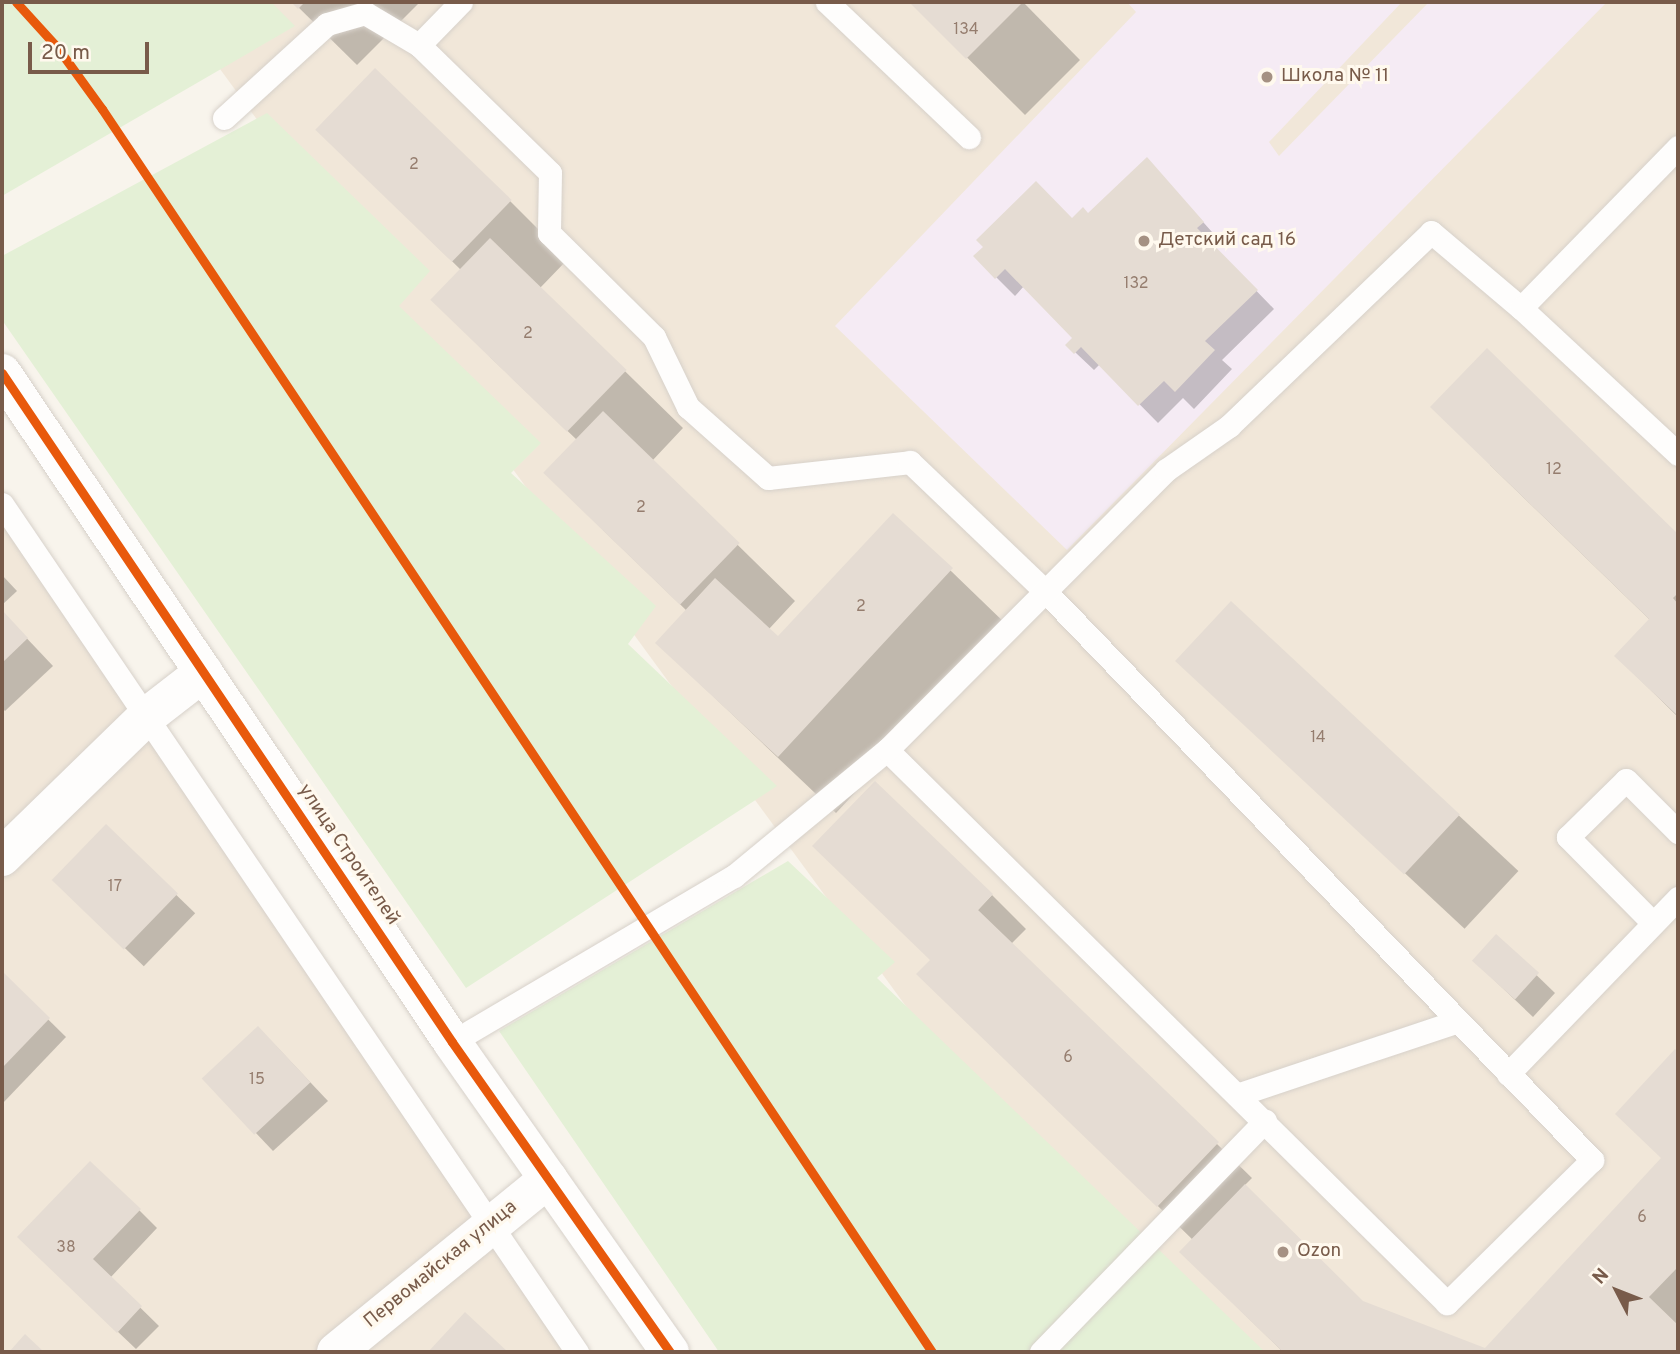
<!DOCTYPE html>
<html>
<head>
<meta charset="utf-8">
<style>
  body { margin:0 }
  #map { position:relative; width:1680px; height:1354px; overflow:hidden; background:#f8f4ec; font-family:Overpass,sans-serif }
  div>[style] { position:absolute }
  [style*='--x'] { left:calc(var(--x)*1px); top:calc(var(--y)*1px); width:calc(var(--w)*1px); rotate:calc(var(--a)*1deg) }
  .residential>* { inset:0; background:#f1e7d9 }
  .education>* { inset:0; background:#f5ebf4 }
  .green>* { inset:0; background:#e4f0d6 }
  .shadow>* { inset:0; background:#0003; transform-origin:0 0 }
  .building>* { inset:0; background:#e5dcd3; transform-origin:0 0 }
  .roads { filter:drop-shadow(0 0 2px #d7d1ca) drop-shadow(0 0 2px #d7d1ca) }
  .service>* { height:23px; margin:-11.5px; padding:0 11.5px; transform-origin:11.5px; border-radius:11.5px; background:#fefdfc }
  .minor>* { height:38px; margin:-19px; padding:0 19px; transform-origin:19px; border-radius:19px; background:#fefdfc }
  .tertiary>* { height:38px; margin:-19px; padding:0 19px; transform-origin:19px; border-radius:19px; background:#fefdfc }
  .cycleway>* { height:9px; margin:-4.5px; padding:0 4.5px; transform-origin:4.5px; border-radius:4.5px; background:#e8590c }
  .dots>* { width:19px; height:19px; translate:-50% -50%; box-sizing:border-box; border:4px solid #fff9ee; border-radius:50% }
  span { translate:-50% -50%; white-space:nowrap; text-align:center; line-height:1.15; -webkit-text-stroke:6px #fff9ee; paint-order:stroke }
  .number-label { font-size:16px; color:#957d6e }
  .number-label span { -webkit-text-stroke-width:0 }
  .poi-label { font-size:19px; color:#785b4a }
  .left { translate:0 -50%; text-align:left }
  .street-label { font-size:19px; color:#785b4a }
  .frame { position:absolute; inset:0; border:4px solid #785b4a; pointer-events:none }
  .north { position:absolute; left:1582px; top:1256px; width:70px; height:70px; -webkit-text-stroke:5px #fff9ee; paint-order:stroke; rotate:312deg; font-size:19px; font-weight:700; line-height:28px; text-align:center; color:#785b4a }
  .north::after { content:''; display:block; margin:auto; width:24px; height:32px; background:#785b4a; clip-path:polygon(50% 0,100% 100%,50% 72%,0 100%) }
  .scale { position:absolute; left:28px; top:42px; width:121px; height:32px; box-sizing:border-box; border:4px solid #785b4a; border-top:0; padding-left:9px; font-size:21px; line-height:24px; white-space:nowrap; color:#785b4a; -webkit-text-stroke:5px #fff9ee; paint-order:stroke }
</style>
</head>
<body>
<div id="map">
  <div class="residential">
    <i style="clip-path:polygon(171px 2px,1678px 2px,1678px 1352px,1159px 1352px)"></i>
    <i style="clip-path:polygon(2px 509px,584px 1352px,2px 1352px)"></i>
  </div>
  <div class="education">
    <i style="clip-path:polygon(1127px 2px,1402px 2px,1269px 142px,1279px 156px,1429px 2px,1607px 2px,1067px 550px,835px 326px,1136px 12px)"></i>
  </div>
  <div class="green">
    <i style="clip-path:polygon(2px 2px,271px 2px,295px 26px,2px 196px)"></i>
    <i style="clip-path:polygon(267px 113px,430px 271px,399px 306px,541px 443px,511px 473px,656px 606px,628px 644px,777px 786px,466px 988px,2px 320px,2px 256px)"></i>
    <i style="clip-path:polygon(788px 861px,895px 962px,877px 978px,1265px 1352px,719px 1352px,499px 1031px)"></i>
  </div>
  <div class="shadow">
    <i style="clip-path:polygon(293px 2px,420px 2px,357px 65px)"></i>
    <i style="clip-path:polygon(911px 2px,1023px 2px,1080px 60px,1025px 115px)"></i>
    <i style="clip-path:polygon(1147px 159px,1220px 241px,1214px 247px,1274px 309px,1222px 360px,1232px 369px,1194px 409px,1183px 398px,1158px 423px,1100px 364px,1094px 370px,1076px 353px,1068px 345px,1075px 338px,1024px 286px,1015px 296px,975px 256px,1088px 215px)"></i>
    <i style="clip-path:polygon(376px 187px,510px 201px,568px 259px,540px 288px,683px 428px,652px 461px,795px 601px,769px 629px,778px 639px,893px 515px,1009px 627px,836px 813px,657px 643px,687px 611px,603px 530px,577px 440px,490px 357px,461px 270px)"></i>
    <i style="clip-path:polygon(1487px 351px,1678px 536px,1678px 717px,1616px 656px,1650px 620px,1490px 465px)"></i>
    <i style="clip-path:polygon(2px 575px,17px 591px,2px 605px)"></i>
    <i style="left:1231px;top:603px;width:393px;height:79px;rotate:43deg"></i>
    <i style="clip-path:polygon(2px 612px,53px 666px,5px 711px,2px 708px)"></i>
    <i style="left:106px;top:827px;width:124px;height:74px;rotate:44deg"></i>
    <i style="clip-path:polygon(992px 895px,1026px 929px,1011px 944px,1252px 1178px,1244px 1186px,1362px 1303px,1486px 1350px,1662px 1159px,1675px 1051px,1678px 1055px,1678px 1352px,1283px 1352px,1239px 1309px,1193px 1240px,918px 974px)"></i>
    <i style="clip-path:polygon(1496px 936px,1555px 993px,1533px 1017px,1492px 978px)"></i>
    <i style="clip-path:polygon(2px 974px,66px 1037px,2px 1104px)"></i>
    <i style="clip-path:polygon(276px 1046px,328px 1101px,273px 1151px,205px 1079px)"></i>
    <i style="clip-path:polygon(139px 1210px,157px 1228px,110px 1278px,159px 1326px,136px 1349px,37px 1255px)"></i>
  </div>
  <div class="building">
    <i style="clip-path:polygon(291px 2px,305px 2px,298px 9px)"></i>
    <i style="clip-path:polygon(909px 2px,1023px 2px,966px 59px)"></i>
    <i style="left:375px;top:68px;width:190px;height:86px;rotate:44deg"></i>
    <i style="clip-path:polygon(1147px 157px,1204px 222px,1197px 228px,1258px 290px,1205px 341px,1215px 350px,1175px 392px,1164px 381px,1138px 406px,1081px 347px,1074px 354px,1065px 345px,1072px 338px,1005px 269px,995px 279px,973px 256px,983px 247px,976px 240px,1036px 181px,1072px 218px,1083px 207px,1088px 213px)"></i>
    <i style="left:490px;top:238px;width:190px;height:86px;rotate:44deg"></i>
    <i style="clip-path:polygon(1487px 348px,1678px 534px,1678px 593px,1673px 598px,1678px 604px,1678px 716px,1614px 656px,1649px 619px,1430px 407px)"></i>
    <i style="left:603px;top:411px;width:190px;height:86px;rotate:44deg"></i>
    <i style="clip-path:polygon(893px 513px,953px 568px,778px 757px,655px 643px,715px 578px,778px 636px)"></i>
    <i style="left:1231px;top:601px;width:313px;height:82px;rotate:43deg"></i>
    <i style="clip-path:polygon(2px 610px,28px 638px,2px 663px)"></i>
    <i style="clip-path:polygon(875px 781px,993px 894px,978px 910px,1219px 1142px,1157px 1207px,916px 974px,930px 960px,812px 846px)"></i>
    <i style="left:106px;top:824px;width:100px;height:78px;rotate:44deg"></i>
    <i style="left:1496px;top:934px;width:58px;height:36px;rotate:42deg"></i>
    <i style="clip-path:polygon(2px 971px,50px 1018px,2px 1068px)"></i>
    <i style="left:258px;top:1026px;width:77px;height:77px;rotate:47deg"></i>
    <i style="clip-path:polygon(1675px 1049px,1678px 1052px,1678px 1267px,1649px 1297px,1678px 1325px,1678px 1352px,1283px 1352px,1179px 1252px,1245px 1184px,1363px 1301px,1485px 1348px,1661px 1158px,1615px 1114px)"></i>
    <i style="clip-path:polygon(90px 1161px,141px 1209px,93px 1259px,142px 1306px,117px 1333px,17px 1237px)"></i>
    <i style="clip-path:polygon(465px 1312px,508px 1352px,428px 1352px)"></i>
    <i style="clip-path:polygon(25px 1334px,44px 1352px,9px 1352px)"></i>
  </div>
  <div class="roads">
    <div class="service">
      <i style="--x:827;--y:2;--w:196;--a:43.6"></i>
      <i style="--x:419;--y:45;--w:60;--a:-45.7"></i>
      <i style="--x:224;--y:118;--w:139;--a:-42.4"></i>
      <i style="--x:327;--y:24;--w:40;--a:-16"></i>
      <i style="--x:365;--y:13;--w:63;--a:30.7"></i>
      <i style="--x:419;--y:45;--w:183;--a:44.3"></i>
      <i style="--x:550;--y:173;--w:60;--a:91"></i>
      <i style="--x:549;--y:233;--w:148;--a:44.7"></i>
      <i style="--x:654;--y:337;--w:78;--a:64.1"></i>
      <i style="--x:688;--y:407;--w:107;--a:41.6"></i>
      <i style="--x:768;--y:478;--w:143;--a:-6.4"></i>
      <i style="--x:910;--y:462;--w:188;--a:43.7"></i>
      <i style="--x:1046;--y:592;--w:788;--a:46.13"></i>
      <i style="--x:1592;--y:1160;--w:204;--a:135.4"></i>
      <i style="--x:1447;--y:1303;--w:787;--a:-135.36"></i>
      <i style="--x:1521;--y:308;--w:225;--a:-45.7"></i>
      <i style="--x:2;--y:504;--w:1025;--a:55.86"></i>
      <i style="--x:1653;--y:923;--w:121;--a:-134.7"></i>
      <i style="--x:1568;--y:837;--w:81;--a:-44.5"></i>
      <i style="--x:1626;--y:780;--w:74;--a:45"></i>
      <i style="--x:452;--y:1042;--w:327;--a:-30.5"></i>
      <i style="--x:734;--y:876;--w:198;--a:-39.5"></i>
      <i style="--x:887;--y:750;--w:395;--a:-45.1"></i>
      <i style="--x:1166;--y:470;--w:77;--a:-34.9"></i>
      <i style="--x:1229;--y:426;--w:280;--a:-43.8"></i>
      <i style="--x:1431;--y:232;--w:118;--a:40.2"></i>
      <i style="--x:1521;--y:308;--w:214;--a:42.9"></i>
      <i style="--x:1508;--y:1074;--w:245;--a:-46"></i>
      <i style="--x:1237;--y:1095;--w:230;--a:-18.5"></i>
      <i style="--x:1041;--y:1352;--w:322;--a:-45.9"></i>
    </div>
    <div class="minor">
      <i style="--x:2;--y:857;--w:201;--a:-44.2"></i>
      <i style="--x:146;--y:717;--w:73;--a:-37.8"></i>
      <i style="--x:336;--y:1352;--w:274;--a:-39.2"></i>
    </div>
    <div class="tertiary">
      <i style="--x:2;--y:373;--w:806;--a:56.07"></i>
      <i style="--x:452;--y:1042;--w:379;--a:54.9"></i>
    </div>
  </div>
  <div class="cycleway">
    <i style="--x:16;--y:2;--w:61;--a:47.7"></i>
    <i style="--x:57;--y:47;--w:77;--a:54"></i>
    <i style="--x:102;--y:109;--w:1495;--a:56.27"></i>
    <i style="--x:2;--y:373;--w:806;--a:56.07"></i>
    <i style="--x:452;--y:1042;--w:379;--a:54.9"></i>
  </div>
  <div class="dots">
    <i style="left:1267px;top:77px;background:#a59183"></i>
    <i style="left:1144px;top:241px;background:#a59183"></i>
    <i style="left:1283px;top:1252px;background:#a59183"></i>
  </div>
  <div class="number-label">
    <span style="left:966px;top:30px">134</span>
    <span style="left:414px;top:165px">2</span>
    <span style="left:1136px;top:284px">132</span>
    <span style="left:528px;top:334px">2</span>
    <span style="left:1554px;top:470px">12</span>
    <span style="left:641px;top:508px">2</span>
    <span style="left:861px;top:607px">2</span>
    <span style="left:1318px;top:738px">14</span>
    <span style="left:115px;top:887px">17</span>
    <span style="left:1068px;top:1058px">6</span>
    <span style="left:257px;top:1080px">15</span>
    <span style="left:1642px;top:1218px">6</span>
    <span style="left:66px;top:1248px">38</span>
  </div>
  <div class="poi-label">
    <span class="left" style="left:1281px;top:77px">Школа № 11</span>
    <span class="left" style="left:1158px;top:241px">Детский сад 16</span>
    <span class="left" style="left:1297px;top:1252px">Ozon</span>
  </div>
  <div class="street-label">
    <span style="left:348px;top:855px;rotate:56deg">улица Строителей</span>
    <span style="left:441px;top:1265px;rotate:-39deg">Первомайская улица</span>
  </div>
  <div class="frame"></div>
  <div class="north">N</div>
  <div class="scale">20 m</div>
</div>
</body>
</html>
